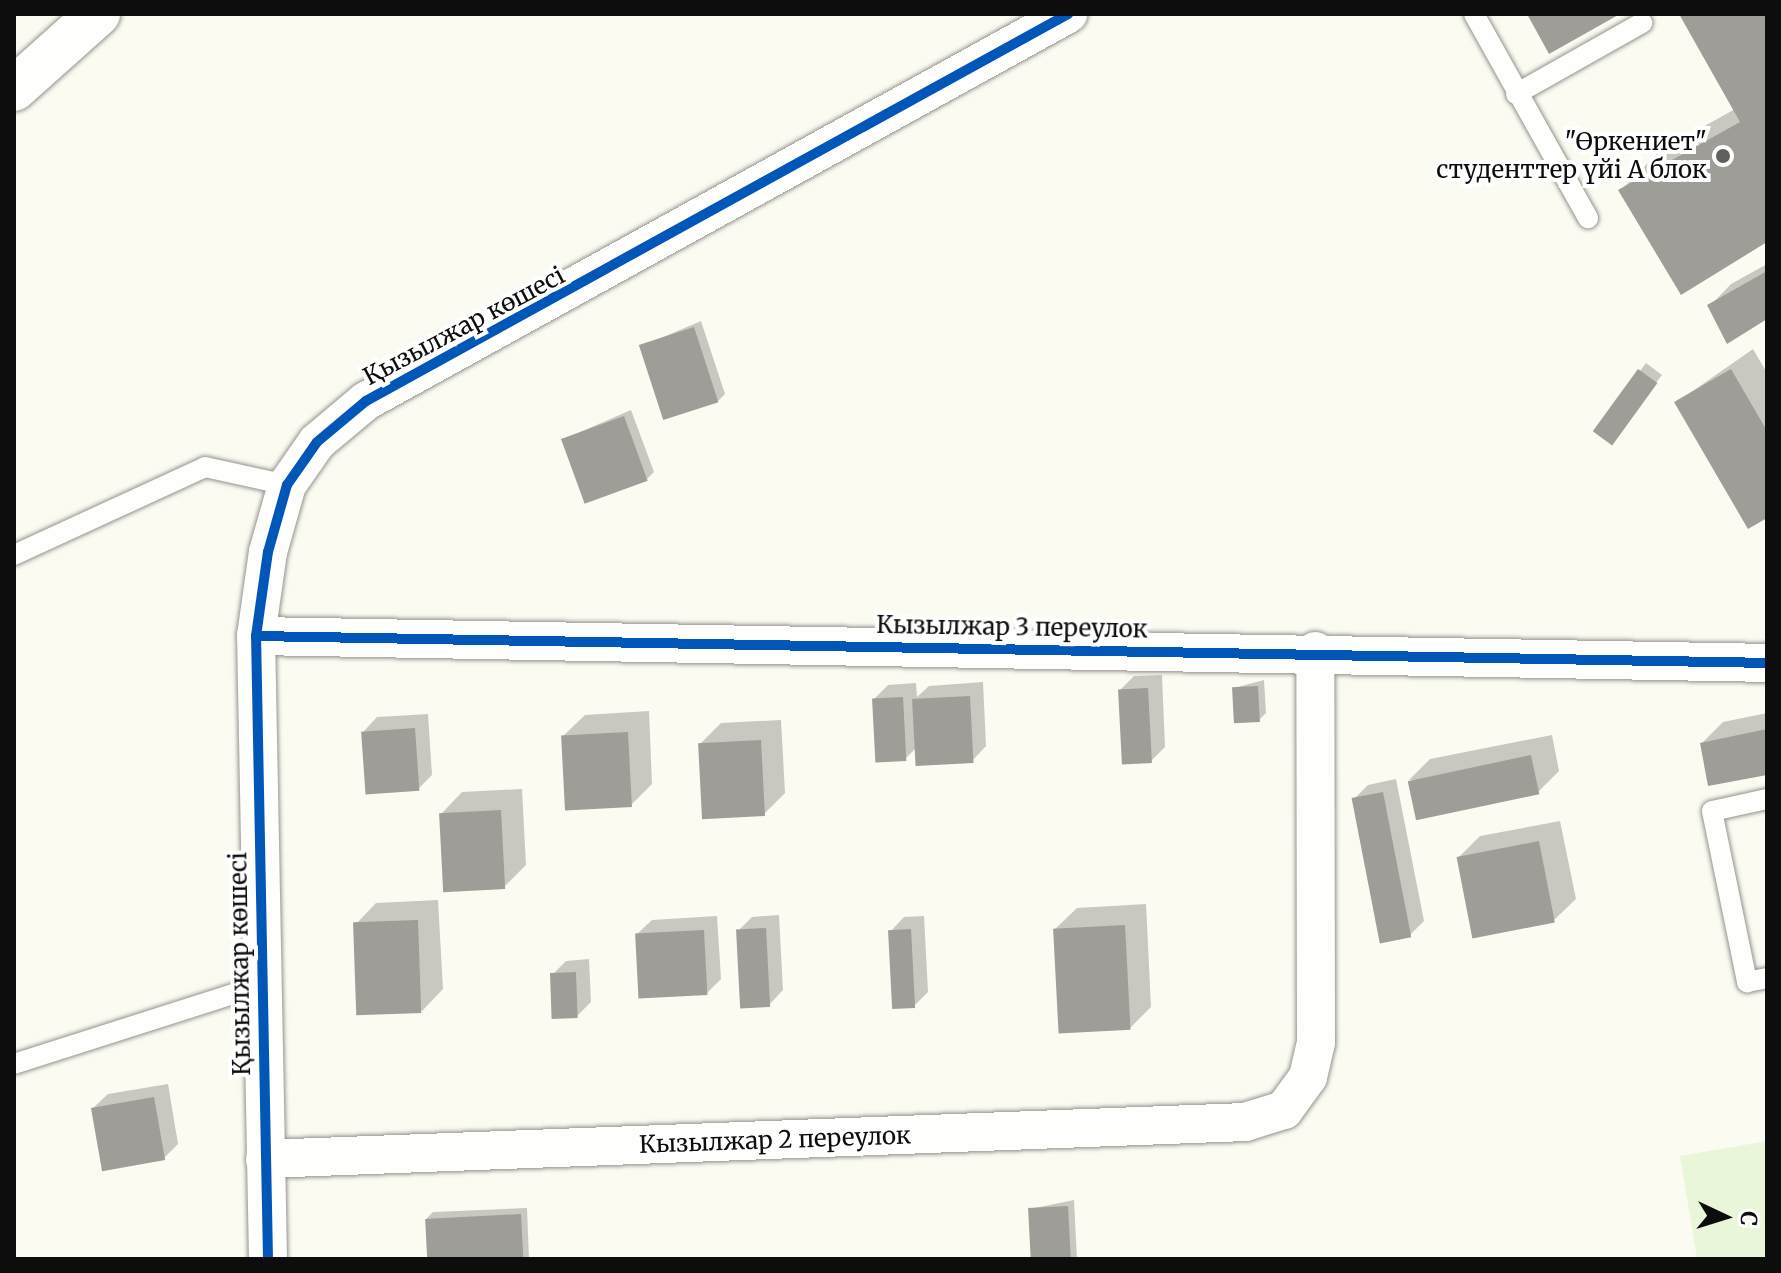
<!DOCTYPE html>
<html>
<head>
<meta charset="utf-8">
<style>
  body { margin:0 }
  #map { position:relative; width:1781px; height:1273px; overflow:hidden; background:#fbfbf1; font-family:Merriweather,serif }
  div>[style] { position:absolute }
  [style*='--x'] { left:calc(var(--x)*1px); top:calc(var(--y)*1px); width:calc(var(--w)*1px); rotate:calc(var(--a)*1deg) }
  .pitch>* { inset:0; background:#eaf6da }
  .shadow>* { inset:0; background:#0003; transform-origin:0 0 }
  .building>* { inset:0; background:#9e9d97; transform-origin:0 0 }
  .roads { filter:drop-shadow(0 0 2px #949490) drop-shadow(0 0 2px #949490) }
  .service>* { height:20px; margin:-10px; padding:0 10px; transform-origin:10px; border-radius:10px; background:#fefefd }
  .minor>* { height:38px; margin:-19px; padding:0 19px; transform-origin:19px; border-radius:19px; background:#fefefd }
  .tertiary>* { height:44px; margin:-22px; padding:0 22px; transform-origin:22px; border-radius:22px; background:#fefefd }
  .cycleway>* { height:10px; margin:-5px; padding:0 5px; transform-origin:5px; border-radius:5px; background:#0057b8 }
  .dots>* { width:22px; height:22px; translate:-50% -50%; box-sizing:border-box; border:4px solid #fff; border-radius:50% }
  span { translate:-50% -50%; white-space:nowrap; text-align:center; line-height:1.15; -webkit-text-stroke:8px #fff; paint-order:stroke }
  .poi-label { font-size:24px; color:#0d0d0d }
  .right { translate:-100% -50%; text-align:right }
  .street-label { font-size:24px; color:#0d0d0d }
  .frame { position:absolute; inset:0; border:16px solid #0d0d0d; pointer-events:none }
  .north { position:absolute; left:1685px; top:1177px; width:80px; height:80px; -webkit-text-stroke:6px #fff; paint-order:stroke; rotate:94deg; font-size:22px; font-weight:700; line-height:32px; text-align:center; color:#0d0d0d }
  .north::after { content:''; display:block; margin:auto; width:28px; height:36px; background:#0d0d0d; clip-path:polygon(50% 0,100% 100%,50% 72%,0 100%) }
</style>
</head>
<body>
<div id="map">
  <div class="pitch">
    <i style="clip-path:polygon(1767px 1141px,1767px 1259px,1697px 1259px,1680px 1156px)"></i>
  </div>
  <div class="shadow">
    <i style="clip-path:polygon(1682px 14px,1767px 14px,1767px 235px,1621px 190px,1660px 151px,1735px 109px)"></i>
    <i style="clip-path:polygon(1767px 264px,1767px 316px,1710px 306px,1731px 284px)"></i>
    <i style="clip-path:polygon(701px 321px,725px 394px,718px 401px,642px 346px)"></i>
    <i style="clip-path:polygon(1753px 349px,1767px 373px,1767px 515px,1677px 402px)"></i>
    <i style="left:1646px;top:363px;width:20px;height:85px;rotate:37deg"></i>
    <i style="clip-path:polygon(631px 410px,654px 472px,647px 479px,564px 439px)"></i>
    <i style="clip-path:polygon(1162px 675px,1165px 747px,1151px 761px,1120px 690px,1134px 676px)"></i>
    <i style="clip-path:polygon(1264px 680px,1266px 713px,1259px 720px,1234px 688px)"></i>
    <i style="clip-path:polygon(983px 682px,986px 746px,972px 761px,917px 747px,905px 759px,874px 699px,888px 685px,916px 683px,917px 697px,929px 686px)"></i>
    <i style="clip-path:polygon(649px 711px,652px 784px,631px 805px,563px 736px,585px 715px)"></i>
    <i style="clip-path:polygon(1767px 713px,1767px 773px,1702px 743px,1723px 722px)"></i>
    <i style="clip-path:polygon(428px 714px,432px 775px,418px 789px,363px 732px,377px 717px)"></i>
    <i style="clip-path:polygon(781px 720px,785px 793px,764px 814px,700px 744px,721px 723px)"></i>
    <i style="clip-path:polygon(1552px 735px,1559px 771px,1538px 792px,1409px 780px,1430px 759px)"></i>
    <i style="clip-path:polygon(1396px 779px,1424px 921px,1410px 935px,1354px 799px,1368px 785px)"></i>
    <i style="clip-path:polygon(522px 789px,526px 865px,504px 887px,441px 814px,462px 792px)"></i>
    <i style="clip-path:polygon(1560px 821px,1576px 899px,1554px 920px,1459px 857px,1480px 836px)"></i>
    <i style="clip-path:polygon(438px 900px,443px 989px,422px 1011px,355px 925px,376px 903px)"></i>
    <i style="clip-path:polygon(1146px 904px,1151px 1007px,1130px 1028px,1055px 929px,1077px 908px)"></i>
    <i style="clip-path:polygon(779px 915px,783px 990px,769px 1005px,738px 931px,752px 917px)"></i>
    <i style="clip-path:polygon(717px 916px,721px 979px,707px 993px,637px 934px,652px 920px)"></i>
    <i style="clip-path:polygon(924px 916px,928px 992px,914px 1006px,890px 932px,904px 917px)"></i>
    <i style="clip-path:polygon(589px 959px,591px 1002px,577px 1016px,552px 975px,566px 961px)"></i>
    <i style="clip-path:polygon(168px 1084px,178px 1144px,164px 1158px,93px 1108px,108px 1094px)"></i>
    <i style="clip-path:polygon(1074px 1200px,1077px 1259px,1033px 1259px,1030px 1209px)"></i>
    <i style="clip-path:polygon(527px 1208px,529px 1259px,428px 1259px,427px 1218px,433px 1212px)"></i>
    <i style="clip-path:polygon(612px 1257px,612px 1259px,578px 1259px,579px 1258px)"></i>
  </div>
  <div class="building">
    <i style="clip-path:polygon(1527px 14px,1620px 14px,1549px 54px)"></i>
    <i style="clip-path:polygon(1679px 14px,1767px 14px,1767px 242px,1681px 295px,1618px 190px,1740px 122px)"></i>
    <i style="clip-path:polygon(1767px 271px,1767px 319px,1727px 344px,1707px 305px)"></i>
    <i style="left:694px;top:327px;width:79px;height:58px;rotate:72deg"></i>
    <i style="left:1638px;top:369px;width:24px;height:77px;rotate:36deg"></i>
    <i style="clip-path:polygon(1731px 369px,1767px 431px,1767px 518px,1748px 529px,1674px 402px)"></i>
    <i style="left:624px;top:416px;width:69px;height:67px;rotate:70deg"></i>
    <i style="left:1258px;top:686px;width:36px;height:26px;rotate:87deg"></i>
    <i style="left:1148px;top:688px;width:75px;height:30px;rotate:87deg"></i>
    <i style="left:970px;top:696px;width:67px;height:58px;rotate:87deg"></i>
    <i style="left:903px;top:697px;width:64px;height:31px;rotate:87deg"></i>
    <i style="left:415px;top:728px;width:63px;height:54px;rotate:86deg"></i>
    <i style="clip-path:polygon(1767px 729px,1767px 775px,1708px 786px,1700px 743px)"></i>
    <i style="left:628px;top:732px;width:75px;height:67px;rotate:87deg"></i>
    <i style="left:761px;top:740px;width:76px;height:63px;rotate:87deg"></i>
    <i style="left:1531px;top:755px;width:40px;height:126px;rotate:78deg"></i>
    <i style="left:1383px;top:792px;width:148px;height:32px;rotate:79deg"></i>
    <i style="left:501px;top:810px;width:79px;height:62px;rotate:87deg"></i>
    <i style="left:1539px;top:841px;width:83px;height:84px;rotate:79deg"></i>
    <i style="left:418px;top:920px;width:93px;height:65px;rotate:88deg"></i>
    <i style="left:1125px;top:925px;width:105px;height:72px;rotate:87deg"></i>
    <i style="left:766px;top:928px;width:79px;height:30px;rotate:87deg"></i>
    <i style="left:911px;top:929px;width:79px;height:23px;rotate:87deg"></i>
    <i style="left:704px;top:930px;width:65px;height:69px;rotate:87deg"></i>
    <i style="left:576px;top:972px;width:46px;height:26px;rotate:88deg"></i>
    <i style="left:154px;top:1097px;width:64px;height:64px;rotate:80deg"></i>
    <i style="left:1068px;top:1206px;width:53px;height:40px;rotate:87deg"></i>
    <i style="left:521px;top:1214px;width:45px;height:96px;rotate:87deg"></i>
  </div>
  <div class="roads">
    <div class="service">
      <i style="--x:1474;--y:14;--w:234;--a:60.8"></i>
      <i style="--x:1516;--y:94;--w:145;--a:-29.4"></i>
      <i style="--x:14;--y:555;--w:210;--a:-24.7"></i>
      <i style="--x:205;--y:467;--w:84;--a:12.4"></i>
      <i style="--x:1767;--y:799;--w:56;--a:167.7"></i>
      <i style="--x:1712;--y:811;--w:175;--a:78.4"></i>
      <i style="--x:1747;--y:982;--w:20;--a:-11"></i>
      <i style="--x:14;--y:1064;--w:257;--a:-17.7"></i>
    </div>
    <div class="minor">
      <i style="--x:256;--y:636;--w:1511;--a:1.02"></i>
      <i style="--x:265;--y:1159;--w:981;--a:-2.16"></i>
      <i style="--x:1245;--y:1122;--w:41;--a:-17.1"></i>
      <i style="--x:1284;--y:1110;--w:41;--a:-54"></i>
      <i style="--x:1308;--y:1077;--w:35;--a:-77"></i>
      <i style="--x:1316;--y:1043;--w:392;--a:-90.1"></i>
      <i style="--x:268;--y:1259;--w:623;--a:-91.1"></i>
      <i style="--x:256;--y:636;--w:85;--a:-81.9"></i>
      <i style="--x:268;--y:552;--w:70;--a:-74.2"></i>
      <i style="--x:287;--y:485;--w:52;--a:-55.1"></i>
      <i style="--x:317;--y:442;--w:64;--a:-39.9"></i>
      <i style="--x:366;--y:401;--w:802;--a:-28.87"></i>
    </div>
    <div class="tertiary">
      <i style="--x:14;--y:89;--w:113;--a:-41.8"></i>
    </div>
  </div>
  <div class="cycleway">
    <i style="--x:256;--y:636;--w:1511;--a:1.02"></i>
    <i style="--x:268;--y:1259;--w:623;--a:-91.1"></i>
    <i style="--x:256;--y:636;--w:85;--a:-81.9"></i>
    <i style="--x:268;--y:552;--w:70;--a:-74.2"></i>
    <i style="--x:287;--y:485;--w:52;--a:-55.1"></i>
    <i style="--x:317;--y:442;--w:64;--a:-39.9"></i>
    <i style="--x:366;--y:401;--w:802;--a:-28.87"></i>
  </div>
  <div class="dots">
    <i style="left:1723px;top:156px;background:#60605d"></i>
  </div>
  <div class="poi-label">
    <span class="right" style="left:1707px;top:156px">"Өркениет"<br>студенттер үйі А блок</span>
  </div>
  <div class="street-label">
    <span style="left:464px;top:326px;rotate:-28deg">Қызылжар көшесі</span>
    <span style="left:1012px;top:627px;rotate:1deg">Кызылжар 3 переулок</span>
    <span style="left:240px;top:964px;rotate:-91deg">Қызылжар көшесі</span>
    <span style="left:775px;top:1140px;rotate:-2deg">Кызылжар 2 переулок</span>
  </div>
  <div class="frame"></div>
  <div class="north">С</div>
</div>
</body>
</html>
